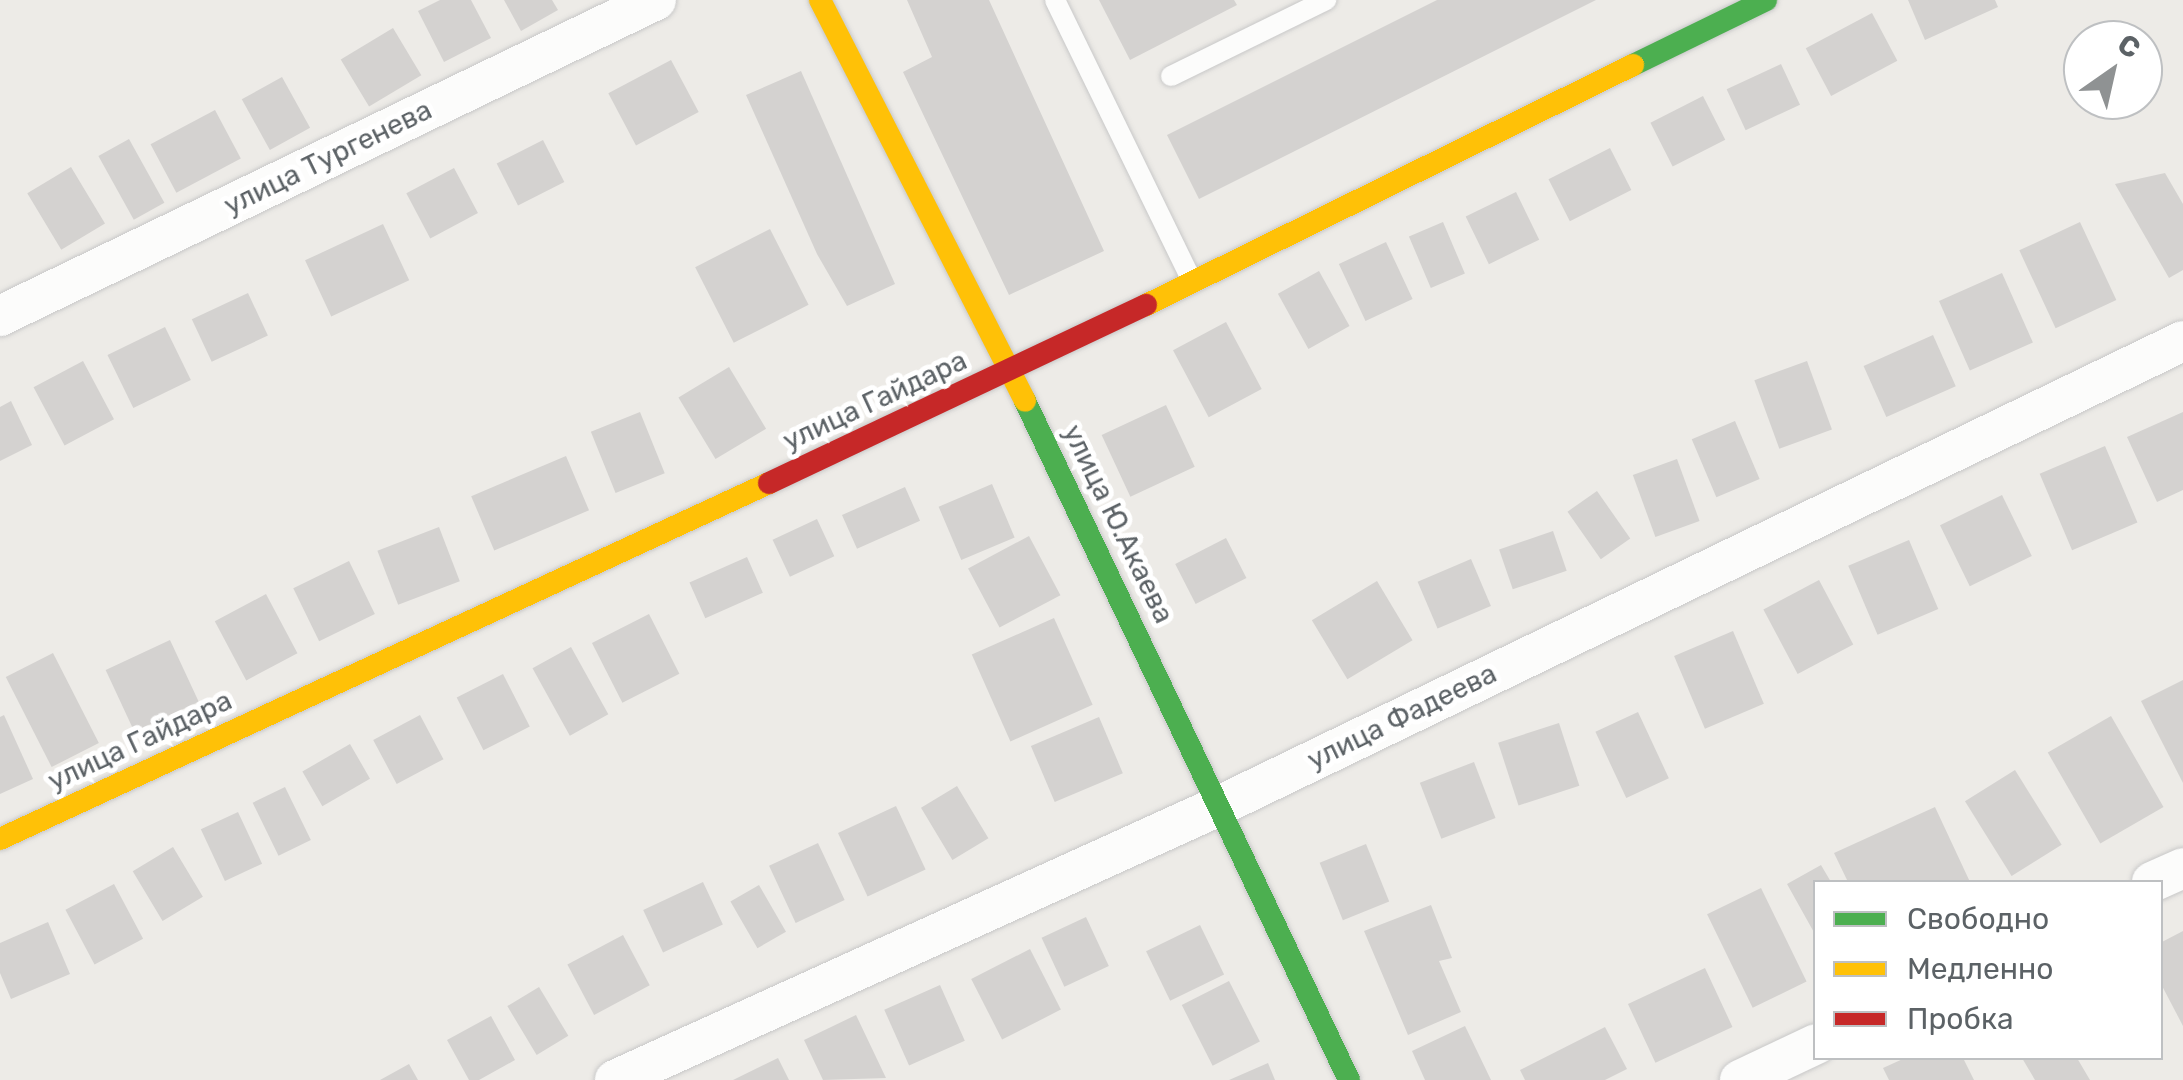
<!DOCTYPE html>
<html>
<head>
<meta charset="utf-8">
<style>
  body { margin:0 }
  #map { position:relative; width:2183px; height:1080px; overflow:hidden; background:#edebe7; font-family:Rubik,sans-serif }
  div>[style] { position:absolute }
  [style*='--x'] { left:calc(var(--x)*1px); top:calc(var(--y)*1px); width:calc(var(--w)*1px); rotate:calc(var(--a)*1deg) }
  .building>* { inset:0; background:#d4d2d0; transform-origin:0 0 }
  .roads { filter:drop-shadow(0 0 2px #c8c8c8) drop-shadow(0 0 2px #c8c8c8) }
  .lane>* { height:20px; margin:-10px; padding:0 10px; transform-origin:10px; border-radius:10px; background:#fcfcfb }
  .street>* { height:40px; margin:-20px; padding:0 20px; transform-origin:20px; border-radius:20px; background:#fcfcfb }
  .fast>* { height:22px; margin:-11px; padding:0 11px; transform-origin:11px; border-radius:11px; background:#4caf50 }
  .slow>* { height:22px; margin:-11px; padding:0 11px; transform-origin:11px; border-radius:11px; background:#ffc107 }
  .jam>* { height:22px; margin:-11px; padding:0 11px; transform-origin:11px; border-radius:11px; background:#c62828 }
  span { translate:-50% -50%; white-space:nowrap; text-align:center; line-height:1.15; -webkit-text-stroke:10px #fff; paint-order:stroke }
  .street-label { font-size:28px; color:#5c6266 }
  .legend { position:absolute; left:1813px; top:880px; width:350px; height:180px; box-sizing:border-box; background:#fff; border:2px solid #bec0c2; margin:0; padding:12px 18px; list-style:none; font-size:30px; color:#5c6266 }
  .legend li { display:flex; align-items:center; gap:20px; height:50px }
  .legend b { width:50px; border:2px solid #bec0c2 }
  .north { position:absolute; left:2063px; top:20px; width:100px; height:100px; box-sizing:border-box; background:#fff; border:2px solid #bec0c2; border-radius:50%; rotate:34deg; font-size:28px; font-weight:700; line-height:40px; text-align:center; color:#5c6266 }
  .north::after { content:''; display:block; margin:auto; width:35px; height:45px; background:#8f9293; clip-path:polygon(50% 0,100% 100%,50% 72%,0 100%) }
</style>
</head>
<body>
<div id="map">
  <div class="building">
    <i style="clip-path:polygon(440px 0,471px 0,491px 38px,444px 62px,418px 11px)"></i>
    <i style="clip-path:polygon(504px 0,552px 0,558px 10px,521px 31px)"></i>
    <i style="clip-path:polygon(907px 0,989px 0,1104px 251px,1009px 295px,903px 72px,932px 57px)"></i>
    <i style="clip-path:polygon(1099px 0,1234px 0,1237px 5px,1130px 60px)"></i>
    <i style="clip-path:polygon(1437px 0,1596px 0,1199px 199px,1167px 135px)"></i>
    <i style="clip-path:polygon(1908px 0,1995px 0,1998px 7px,1925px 40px)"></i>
    <i style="left:1872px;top:13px;width:54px;height:75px;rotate:62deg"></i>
    <i style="left:393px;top:28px;width:55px;height:61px;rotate:59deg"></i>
    <i style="left:671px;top:60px;width:59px;height:71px;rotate:62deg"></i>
    <i style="left:1781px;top:64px;width:45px;height:60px;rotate:65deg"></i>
    <i style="clip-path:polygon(801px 71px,895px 284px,847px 306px,817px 254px,746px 95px)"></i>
    <i style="left:282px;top:77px;width:58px;height:46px;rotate:61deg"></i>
    <i style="left:1703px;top:96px;width:49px;height:59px;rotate:63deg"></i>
    <i style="left:215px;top:110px;width:55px;height:73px;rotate:62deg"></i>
    <i style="left:129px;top:139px;width:73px;height:35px;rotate:61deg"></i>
    <i style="left:543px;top:140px;width:47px;height:52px;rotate:63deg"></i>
    <i style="left:1610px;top:148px;width:47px;height:69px;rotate:63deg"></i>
    <i style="left:71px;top:167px;width:66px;height:51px;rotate:59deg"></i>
    <i style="left:454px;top:168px;width:51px;height:54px;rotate:62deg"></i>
    <i style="clip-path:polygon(2165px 173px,2183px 204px,2183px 270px,2169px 278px,2115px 184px)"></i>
    <i style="left:1516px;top:192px;width:53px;height:56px;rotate:64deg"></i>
    <i style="left:1443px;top:222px;width:56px;height:37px;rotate:67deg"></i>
    <i style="left:2080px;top:222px;width:86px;height:67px;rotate:65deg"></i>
    <i style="left:383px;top:224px;width:62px;height:86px;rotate:65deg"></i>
    <i style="left:770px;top:229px;width:85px;height:84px;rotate:63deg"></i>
    <i style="left:1386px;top:242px;width:63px;height:52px;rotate:65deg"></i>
    <i style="left:1319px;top:271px;width:63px;height:47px;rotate:61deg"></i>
    <i style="left:2002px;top:273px;width:76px;height:69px;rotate:66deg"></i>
    <i style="left:248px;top:293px;width:47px;height:62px;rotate:65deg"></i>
    <i style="left:1226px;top:322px;width:76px;height:60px;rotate:62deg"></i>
    <i style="left:165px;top:327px;width:59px;height:64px;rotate:64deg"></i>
    <i style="left:1933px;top:335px;width:56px;height:76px;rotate:66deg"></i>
    <i style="left:83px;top:361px;width:66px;height:56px;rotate:62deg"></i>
    <i style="left:1807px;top:361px;width:73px;height:56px;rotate:70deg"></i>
    <i style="left:729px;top:367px;width:72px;height:59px;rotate:59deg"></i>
    <i style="clip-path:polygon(11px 401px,32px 445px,0 461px,0 407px)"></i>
    <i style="left:1166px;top:405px;width:68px;height:71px;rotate:65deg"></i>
    <i style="left:640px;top:412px;width:66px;height:53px;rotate:68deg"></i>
    <i style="clip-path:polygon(2183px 412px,2183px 490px,2157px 502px,2127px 437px)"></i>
    <i style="left:1735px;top:421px;width:63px;height:47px;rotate:67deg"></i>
    <i style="left:2105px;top:446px;width:83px;height:71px;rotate:67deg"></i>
    <i style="left:566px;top:456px;width:59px;height:103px;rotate:67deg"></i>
    <i style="left:1677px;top:459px;width:66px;height:47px;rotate:70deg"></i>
    <i style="left:992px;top:484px;width:58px;height:58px;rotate:67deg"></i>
    <i style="left:905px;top:487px;width:37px;height:69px;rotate:66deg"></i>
    <i style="left:1597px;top:491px;width:58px;height:36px;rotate:55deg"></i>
    <i style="left:2002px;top:495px;width:68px;height:69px;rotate:64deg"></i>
    <i style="left:817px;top:519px;width:41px;height:49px;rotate:65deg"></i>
    <i style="left:439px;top:527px;width:58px;height:66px;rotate:69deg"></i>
    <i style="left:1553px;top:531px;width:42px;height:57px;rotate:71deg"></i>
    <i style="left:1029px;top:536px;width:67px;height:69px;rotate:62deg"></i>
    <i style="left:1226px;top:538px;width:45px;height:57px;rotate:63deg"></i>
    <i style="left:1909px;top:540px;width:75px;height:66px;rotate:67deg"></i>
    <i style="left:747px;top:557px;width:39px;height:63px;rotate:66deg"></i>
    <i style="left:1471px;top:559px;width:51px;height:58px;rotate:67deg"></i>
    <i style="left:349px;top:561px;width:59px;height:62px;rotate:64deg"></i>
    <i style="left:1819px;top:580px;width:73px;height:63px;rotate:62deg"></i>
    <i style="left:1377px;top:581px;width:69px;height:76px;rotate:59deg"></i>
    <i style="left:266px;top:594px;width:67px;height:58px;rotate:62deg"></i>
    <i style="left:649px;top:614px;width:67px;height:64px;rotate:63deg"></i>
    <i style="left:1054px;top:618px;width:95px;height:90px;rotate:66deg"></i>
    <i style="left:1733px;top:631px;width:79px;height:64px;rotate:67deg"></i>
    <i style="left:170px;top:640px;width:68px;height:71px;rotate:65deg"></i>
    <i style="left:571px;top:647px;width:77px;height:44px;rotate:61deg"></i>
    <i style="left:53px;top:653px;width:101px;height:53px;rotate:63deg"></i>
    <i style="left:503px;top:674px;width:59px;height:52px;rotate:63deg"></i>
    <i style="clip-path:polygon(2183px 680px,2183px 783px,2141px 701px)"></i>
    <i style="left:1638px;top:712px;width:73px;height:47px;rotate:65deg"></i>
    <i style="clip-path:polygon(4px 715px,33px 779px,0 794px,0 717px)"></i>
    <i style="left:420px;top:715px;width:50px;height:53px;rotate:62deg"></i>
    <i style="left:2111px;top:716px;width:105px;height:73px;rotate:60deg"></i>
    <i style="left:1099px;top:717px;width:61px;height:74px;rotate:67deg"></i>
    <i style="left:1559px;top:723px;width:66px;height:64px;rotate:72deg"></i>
    <i style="left:350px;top:744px;width:40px;height:55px;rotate:60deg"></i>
    <i style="left:1474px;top:762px;width:60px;height:58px;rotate:69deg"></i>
    <i style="left:2015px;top:770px;width:88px;height:59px;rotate:58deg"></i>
    <i style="left:957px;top:786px;width:61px;height:42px;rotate:59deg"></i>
    <i style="left:285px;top:787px;width:59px;height:36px;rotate:64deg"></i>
    <i style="left:896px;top:806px;width:70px;height:64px;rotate:65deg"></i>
    <i style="clip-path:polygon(1935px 807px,1970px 882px,1848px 882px,1834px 853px)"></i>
    <i style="left:238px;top:812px;width:57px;height:41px;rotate:65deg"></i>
    <i style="left:818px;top:843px;width:63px;height:54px;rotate:65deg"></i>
    <i style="left:1366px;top:844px;width:62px;height:50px;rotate:68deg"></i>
    <i style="left:173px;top:847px;width:58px;height:47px;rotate:59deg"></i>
    <i style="clip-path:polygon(1821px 865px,1831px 882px,1816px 882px,1816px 936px,1787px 884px)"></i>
    <i style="left:703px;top:882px;width:47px;height:66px;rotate:65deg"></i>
    <i style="left:114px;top:884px;width:62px;height:55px;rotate:62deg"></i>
    <i style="left:759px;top:885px;width:54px;height:33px;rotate:60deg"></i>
    <i style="left:1761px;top:888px;width:104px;height:60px;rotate:64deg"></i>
    <i style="clip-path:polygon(1431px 905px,1452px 958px,1439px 961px,1461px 1012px,1408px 1035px,1364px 931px)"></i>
    <i style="left:1086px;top:917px;width:54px;height:49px;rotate:65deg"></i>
    <i style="clip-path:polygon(48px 922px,70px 974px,11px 999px,0 973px,0 943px)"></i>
    <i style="left:1200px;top:925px;width:55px;height:60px;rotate:64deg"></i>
    <i style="clip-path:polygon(2183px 931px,2183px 1026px,2160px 982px,2160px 943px)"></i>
    <i style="left:623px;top:935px;width:57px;height:63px;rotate:62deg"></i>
    <i style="left:1030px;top:949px;width:68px;height:66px;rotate:63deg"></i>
    <i style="left:1705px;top:968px;width:65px;height:85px;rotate:65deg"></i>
    <i style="left:1229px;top:981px;width:68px;height:53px;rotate:63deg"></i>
    <i style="left:940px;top:985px;width:61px;height:61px;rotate:66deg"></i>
    <i style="left:539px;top:987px;width:57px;height:37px;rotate:59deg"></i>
    <i style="clip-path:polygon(856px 1015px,886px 1078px,823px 1080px,804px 1040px)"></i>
    <i style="clip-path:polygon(491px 1016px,515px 1060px,479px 1080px,469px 1080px,447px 1040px)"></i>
    <i style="clip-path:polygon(1465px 1026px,1491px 1080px,1425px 1080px,1412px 1051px)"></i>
    <i style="clip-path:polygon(1605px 1027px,1627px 1069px,1605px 1080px,1525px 1080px,1520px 1070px)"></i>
    <i style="clip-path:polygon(778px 1058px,789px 1080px,733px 1080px)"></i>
    <i style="clip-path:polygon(1905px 1058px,1963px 1058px,1974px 1080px,1889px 1080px,1883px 1068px)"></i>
    <i style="clip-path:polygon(2022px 1058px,2077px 1058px,2090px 1080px,2035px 1080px)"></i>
    <i style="clip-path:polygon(1268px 1063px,1275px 1080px,1229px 1080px)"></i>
    <i style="clip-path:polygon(409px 1064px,418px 1080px,380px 1080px)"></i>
  </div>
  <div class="roads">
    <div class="lane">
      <i style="--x:1055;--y:0;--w:313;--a:64"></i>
      <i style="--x:1171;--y:76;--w:173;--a:-26.1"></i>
    </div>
    <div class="street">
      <i style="--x:0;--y:316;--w:728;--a:-25.72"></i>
      <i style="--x:2152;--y:882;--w:34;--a:-24"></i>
      <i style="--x:615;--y:1080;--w:663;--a:-24.4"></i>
      <i style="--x:1219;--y:806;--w:1070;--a:-25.75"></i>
      <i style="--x:1740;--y:1080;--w:84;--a:-25.3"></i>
    </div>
    <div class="fast">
      <i style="--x:1633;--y:65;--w:148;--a:-26"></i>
      <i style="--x:1025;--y:401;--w:752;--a:64.49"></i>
    </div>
    <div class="slow">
      <i style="--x:820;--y:0;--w:450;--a:62.9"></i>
      <i style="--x:1146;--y:305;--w:543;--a:-26.23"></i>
      <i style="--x:0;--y:839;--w:847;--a:-24.84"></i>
    </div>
    <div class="jam">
      <i style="--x:769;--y:483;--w:417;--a:-25.3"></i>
    </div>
  </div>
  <div class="street-label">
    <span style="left:328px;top:158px;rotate:-26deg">улица Тургенева</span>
    <span style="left:875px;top:401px;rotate:-25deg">улица Гайдара</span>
    <span style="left:1118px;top:524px;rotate:64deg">улица Ю.Акаева</span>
    <span style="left:1402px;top:717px;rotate:-26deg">улица Фадеева</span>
    <span style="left:140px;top:741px;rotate:-25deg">улица Гайдара</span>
  </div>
  <ul class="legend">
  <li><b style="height:12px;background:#4caf50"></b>Свободно</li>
  <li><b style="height:12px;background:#ffc107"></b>Медленно</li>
  <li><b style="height:12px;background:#c62828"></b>Пробка</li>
  </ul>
  <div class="north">С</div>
</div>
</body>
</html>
